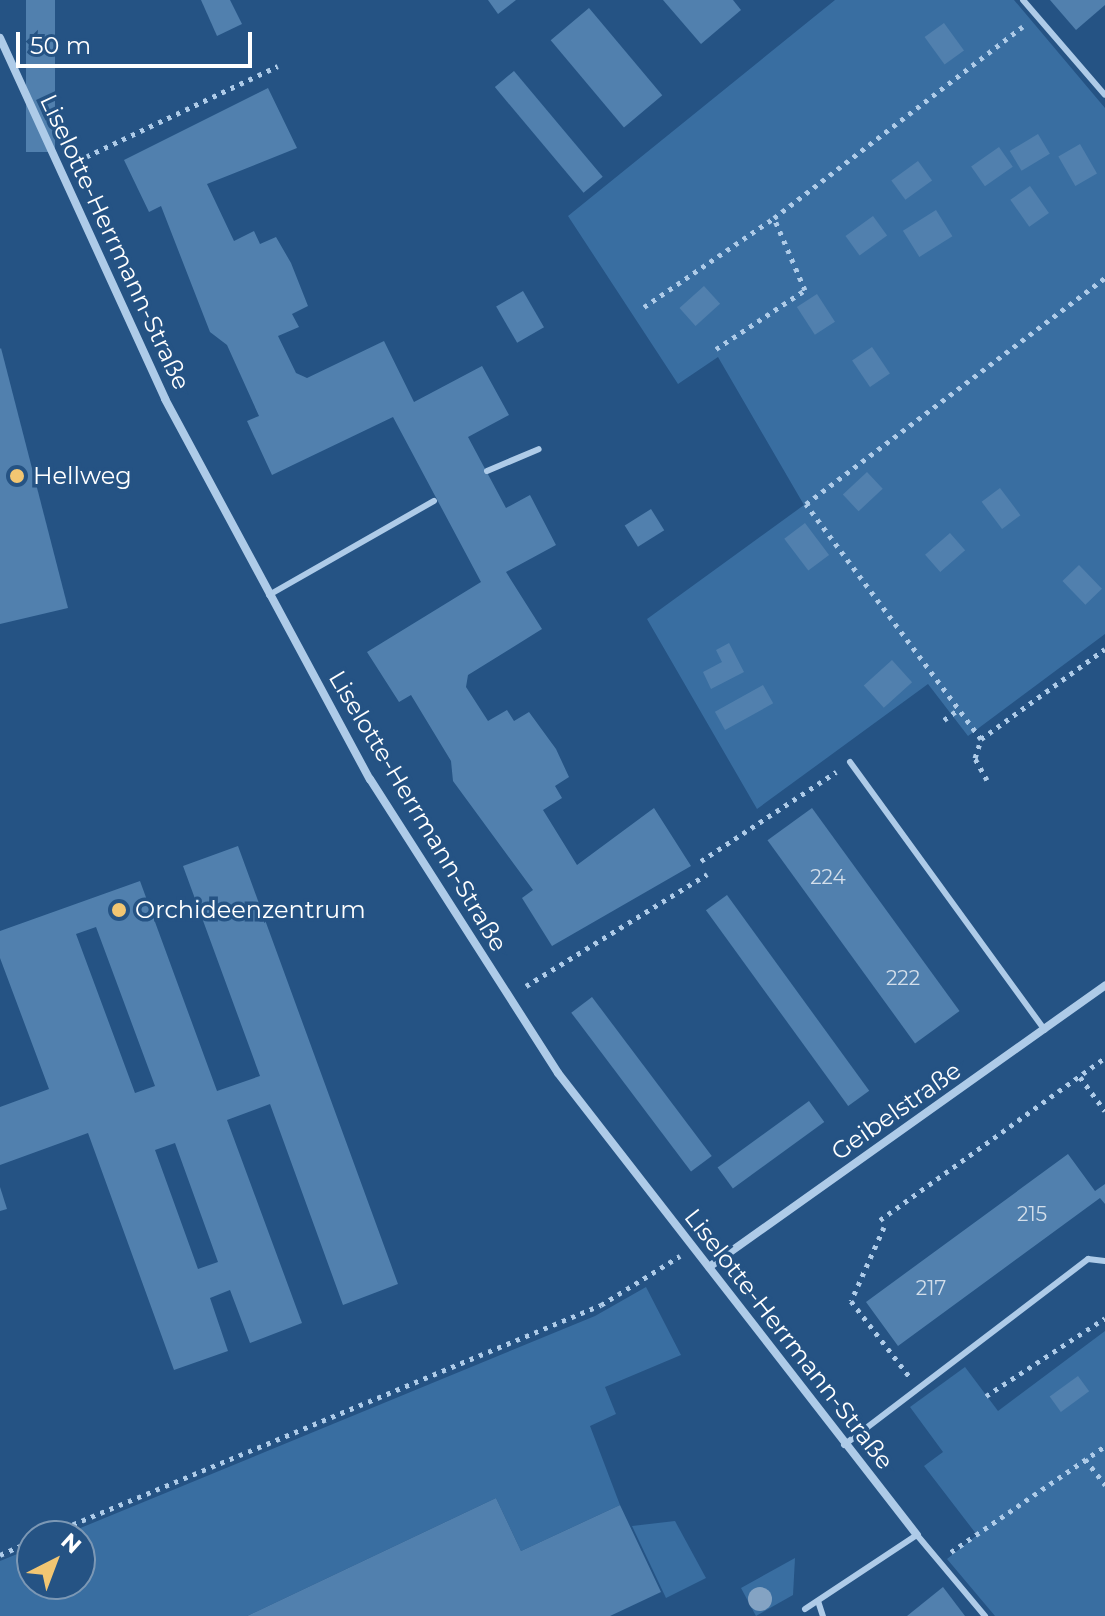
<!DOCTYPE html>
<html>
<head>
<meta charset="utf-8">
<style>
  body { margin:0 }
  #map { position:relative; width:1105px; height:1616px; overflow:hidden; background:#255384; font-family:Montserrat,sans-serif }
  div>[style] { position:absolute }
  [style*='--x'] { left:calc(var(--x)*1px); top:calc(var(--y)*1px); width:calc(var(--w)*1px); rotate:calc(var(--a)*1deg) }
  .green>* { inset:0; background:#396ea1 }
  .building>* { inset:0; background:#5180ae; transform-origin:0 0 }
  .path>* { height:5px; margin-top:-2.5px; transform-origin:0; background:repeating-linear-gradient(90deg,#aecbe8 0 4px,transparent 0 10px) }
  .service>* { height:6px; margin:-3px; padding:0 3px; transform-origin:3px; border-radius:3px; background:#aecbe8 }
  .minor>* { height:8px; margin:-4px; padding:0 4px; transform-origin:4px; border-radius:4px; background:#aecbe8 }
  .trees>* { width:24px; height:24px; margin:-12px; border-radius:50%; background:#84a3c3 }
  .dots>* { width:22px; height:22px; translate:-50% -50%; box-sizing:border-box; border:4px solid #255384; border-radius:50% }
  span { translate:-50% -50%; white-space:nowrap; text-align:center; line-height:1.15; -webkit-text-stroke:7px #255384; paint-order:stroke }
  .number-label { font-size:20px; color:#d4dfeb }
  .number-label span { -webkit-text-stroke-width:0 }
  .street-label { font-size:24px; color:#fff }
  .poi-label { font-size:24px; color:#fff }
  .left { translate:0 -50%; text-align:left }
  .north { position:absolute; left:16px; top:1520px; width:80px; height:80px; box-sizing:border-box; background:#255384; border:2px solid #7c98b5; border-radius:50%; rotate:42deg; font-size:22px; font-weight:700; line-height:32px; text-align:center; color:#fff }
  .north::after { content:''; display:block; margin:auto; width:28px; height:36px; background:#f2c672; clip-path:polygon(50% 0,100% 100%,50% 72%,0 100%) }
  .scale { position:absolute; left:16px; top:32px; width:236px; height:36px; box-sizing:border-box; border:4px solid #fff; border-top:0; padding-left:10px; font-size:24px; line-height:28px; white-space:nowrap; color:#fff; -webkit-text-stroke:6px #255384; paint-order:stroke }
</style>
</head>
<body>
<div id="map">
  <div class="green">
    <i style="clip-path:polygon(835px 0,1014px 0,1105px 108px,1105px 634px,968px 736px,928px 684px,757px 809px,647px 619px,804px 505px,718px 357px,678px 384px,568px 216px)"></i>
    <i style="clip-path:polygon(646px 1287px,681px 1355px,605px 1387px,616px 1414px,590px 1426px,620px 1505px,521px 1551px,496px 1498px,247px 1616px,0 1616px,0 1561px,32px 1548px,32px 1584px,80px 1584px,80px 1536px,61px 1536px,595px 1316px)"></i>
    <i style="clip-path:polygon(1105px 1331px,1105px 1616px,995px 1616px,947px 1559px,977px 1535px,924px 1466px,943px 1452px,910px 1407px,965px 1367px,998px 1411px)"></i>
    <i style="clip-path:polygon(675px 1521px,706px 1578px,666px 1598px,632px 1526px)"></i>
    <i style="clip-path:polygon(795px 1558px,793px 1595px,756px 1616px,741px 1588px)"></i>
  </div>
  <div class="building">
    <i style="left:26px;top:0;width:29px;height:152px"></i>
    <i style="clip-path:polygon(201px 0,230px 0,242px 24px,217px 36px)"></i>
    <i style="clip-path:polygon(488px 0,516px 0,498px 14px)"></i>
    <i style="clip-path:polygon(663px 0,733px 0,741px 10px,701px 44px)"></i>
    <i style="clip-path:polygon(1050px 0,1105px 0,1105px 5px,1076px 30px)"></i>
    <i style="left:589px;top:8px;width:114px;height:50px;rotate:50deg"></i>
    <i style="left:944px;top:23px;width:34px;height:24px;rotate:54deg"></i>
    <i style="left:514px;top:71px;width:138px;height:25px;rotate:50deg"></i>
    <i style="clip-path:polygon(268px 88px,297px 148px,207px 184px,234px 241px,254px 231px,260px 244px,276px 237px,291px 263px,308px 306px,292px 314px,299px 327px,278px 336px,296px 373px,307px 378px,384px 341px,414px 402px,482px 366px,509px 415px,468px 437px,506px 508px,530px 495px,556px 545px,506px 572px,542px 629px,468px 675px,466px 687px,488px 721px,507px 710px,514px 721px,529px 712px,556px 749px,569px 777px,555px 786px,562px 798px,543px 810px,577px 865px,654px 808px,691px 866px,552px 946px,522px 898px,533px 890px,453px 781px,451px 761px,411px 695px,399px 702px,367px 652px,481px 582px,393px 417px,272px 475px,247px 421px,259px 416px,227px 345px,210px 332px,161px 206px,149px 212px,124px 160px)"></i>
    <i style="left:1038px;top:134px;width:23px;height:33px;rotate:59deg"></i>
    <i style="left:1080px;top:144px;width:34px;height:25px;rotate:60deg"></i>
    <i style="left:999px;top:147px;width:24px;height:34px;rotate:55deg"></i>
    <i style="left:918px;top:161px;width:24px;height:33px;rotate:54deg"></i>
    <i style="left:1030px;top:186px;width:33px;height:24px;rotate:55deg"></i>
    <i style="left:936px;top:210px;width:31px;height:39px;rotate:58deg"></i>
    <i style="left:873px;top:216px;width:24px;height:34px;rotate:54deg"></i>
    <i style="left:704px;top:286px;width:24px;height:33px;rotate:48deg"></i>
    <i style="left:523px;top:291px;width:42px;height:31px;rotate:60deg"></i>
    <i style="left:817px;top:294px;width:33px;height:24px;rotate:57deg"></i>
    <i style="left:872px;top:347px;width:32px;height:24px;rotate:56deg"></i>
    <i style="clip-path:polygon(1px 348px,68px 608px,0 624px,0 349px)"></i>
    <i style="left:867px;top:472px;width:23px;height:33px;rotate:47deg"></i>
    <i style="left:1000px;top:488px;width:34px;height:23px;rotate:53deg"></i>
    <i style="left:651px;top:509px;width:25px;height:31px;rotate:58deg"></i>
    <i style="left:805px;top:523px;width:40px;height:26px;rotate:53deg"></i>
    <i style="left:950px;top:533px;width:23px;height:33px;rotate:49deg"></i>
    <i style="left:1079px;top:565px;width:33px;height:23px;rotate:46deg"></i>
    <i style="clip-path:polygon(729px 643px,744px 672px,711px 689px,703px 672px,722px 662px,716px 650px)"></i>
    <i style="left:892px;top:660px;width:30px;height:38px;rotate:48deg"></i>
    <i style="left:763px;top:685px;width:21px;height:55px;rotate:61deg"></i>
    <i style="left:812px;top:808px;width:251px;height:55px;rotate:54deg"></i>
    <i style="clip-path:polygon(evenodd,238px 846px,398px 1284px,343px 1305px,270px 1104px,227px 1120px,302px 1323px,250px 1343px,230px 1290px,210px 1298px,228px 1351px,174px 1370px,88px 1133px,0 1165px,0 1107px,49px 1089px,0 958px,0 931px,140px 881px,217px 1091px,260px 1076px,183px 866px,238px 846px,96px 927px,155px 1086px,135px 1093px,76px 934px,96px 927px,238px 846px,175px 1143px,218px 1262px,198px 1269px,155px 1150px,175px 1143px)"></i>
    <i style="left:727px;top:895px;width:242px;height:26px;rotate:54deg"></i>
    <i style="left:592px;top:997px;width:199px;height:26px;rotate:53deg"></i>
    <i style="left:809px;top:1101px;width:26px;height:113px;rotate:54deg"></i>
    <i style="clip-path:polygon(1068px 1154px,1095px 1191px,1105px 1184px,1105px 1204px,1100px 1198px,898px 1346px,866px 1302px)"></i>
    <i style="clip-path:polygon(0 1187px,7px 1209px,0 1211px)"></i>
    <i style="left:1078px;top:1376px;width:19px;height:35px;rotate:54deg"></i>
    <i style="clip-path:polygon(496px 1498px,521px 1551px,620px 1505px,661px 1592px,610px 1616px,247px 1616px)"></i>
    <i style="clip-path:polygon(943px 1587px,965px 1616px,907px 1616px)"></i>
  </div>
  <div class="path">
    <i style="--x:77;--y:161;--w:222;--a:-25.3"></i>
    <i style="--x:644;--y:307;--w:158;--a:-34.4"></i>
    <i style="--x:716;--y:349;--w:107;--a:-33.5"></i>
    <i style="--x:805;--y:290;--w:78;--a:-113.3"></i>
    <i style="--x:774;--y:218;--w:314;--a:-37.6"></i>
    <i style="--x:944;--y:720;--w:17;--a:-36"></i>
    <i style="--x:981;--y:739;--w:293;--a:-126.7"></i>
    <i style="--x:806;--y:504;--w:375;--a:-37.1"></i>
    <i style="--x:987;--y:780;--w:25;--a:-119"></i>
    <i style="--x:975;--y:758;--w:20;--a:-72"></i>
    <i style="--x:981;--y:739;--w:153;--a:-36"></i>
    <i style="--x:701;--y:861;--w:162;--a:-33.4"></i>
    <i style="--x:526;--y:986;--w:213;--a:-31.7"></i>
    <i style="--x:1080;--y:1077;--w:42;--a:53.7"></i>
    <i style="--x:880;--y:1220;--w:277;--a:-35.8"></i>
    <i style="--x:884;--y:1227;--w:81;--a:114"></i>
    <i style="--x:851;--y:1301;--w:95;--a:52.3"></i>
    <i style="--x:986;--y:1396;--w:142;--a:-33.2"></i>
    <i style="--x:1085;--y:1459;--w:33;--a:52"></i>
    <i style="--x:45;--y:1536;--w:602;--a:-22.56"></i>
    <i style="--x:601;--y:1305;--w:93;--a:-31.8"></i>
    <i style="--x:951;--y:1552;--w:187;--a:-34.5"></i>
    <i style="--x:0;--y:1555;--w:35;--a:-24"></i>
  </div>
  <div class="service">
    <i style="--x:1023;--y:0;--w:125;--a:49.2"></i>
    <i style="--x:487;--y:471;--w:56;--a:-22.9"></i>
    <i style="--x:269;--y:595;--w:190;--a:-29.7"></i>
    <i style="--x:850;--y:762;--w:331;--a:54"></i>
    <i style="--x:844;--y:1445;--w:307;--a:-37.3"></i>
    <i style="--x:1088;--y:1259;--w:17;--a:7"></i>
    <i style="--x:818;--y:1601;--w:16;--a:72"></i>
    <i style="--x:805;--y:1609;--w:134;--a:-33.5"></i>
    <i style="--x:917;--y:1535;--w:106;--a:50"></i>
  </div>
  <div class="minor">
    <i style="--x:0;--y:38;--w:397;--a:65.4"></i>
    <i style="--x:165;--y:399;--w:432;--a:61.7"></i>
    <i style="--x:370;--y:779;--w:349;--a:57.4"></i>
    <i style="--x:558;--y:1073;--w:585;--a:52.15"></i>
    <i style="--x:709;--y:1267;--w:486;--a:-35.4"></i>
  </div>
  <div class="trees">
    <i style="left:760px;top:1599px"></i>
  </div>
  <div class="dots">
    <i style="left:17px;top:476px;background:#f2c672"></i>
    <i style="left:119px;top:910px;background:#f2c672"></i>
  </div>
  <div class="number-label">
    <span style="left:828px;top:877px">224</span>
    <span style="left:903px;top:978px">222</span>
    <span style="left:1032px;top:1214px">215</span>
    <span style="left:931px;top:1288px">217</span>
  </div>
  <div class="street-label">
    <span style="left:115px;top:242px;rotate:65deg">Liselotte-Herrmann-Straße</span>
    <span style="left:418px;top:811px;rotate:59deg">Liselotte-Herrmann-Straße</span>
    <span style="left:896px;top:1111px;rotate:-35deg">Geibelstraße</span>
    <span style="left:789px;top:1339px;rotate:52deg">Liselotte-Herrmann-Straße</span>
  </div>
  <div class="poi-label">
    <span class="left" style="left:33px;top:476px">Hellweg</span>
    <span class="left" style="left:135px;top:910px">Orchideenzentrum</span>
  </div>
  <div class="north">N</div>
  <div class="scale">50 m</div>
</div>
</body>
</html>
